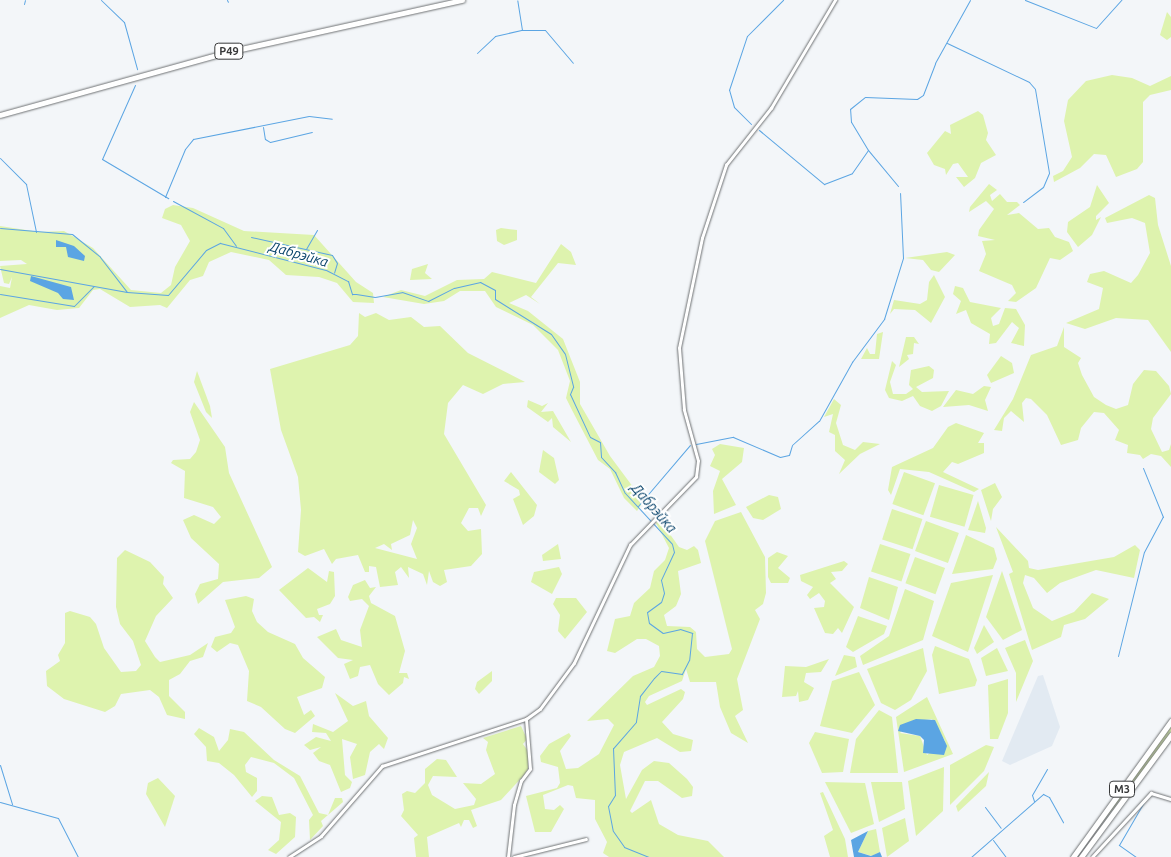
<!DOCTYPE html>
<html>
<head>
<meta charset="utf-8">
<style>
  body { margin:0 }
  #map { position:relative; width:1171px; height:857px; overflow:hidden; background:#f3f6f9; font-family:Ubuntu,sans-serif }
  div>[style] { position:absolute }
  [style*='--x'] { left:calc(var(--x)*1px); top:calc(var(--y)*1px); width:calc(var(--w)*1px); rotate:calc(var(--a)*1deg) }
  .built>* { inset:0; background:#e2eaf2 }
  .green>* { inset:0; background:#def3ae; transform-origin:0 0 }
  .water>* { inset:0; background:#5ba5e3 }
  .stream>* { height:1px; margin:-0.5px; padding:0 0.5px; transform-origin:0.5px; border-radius:0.5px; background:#5ba5e3 }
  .roads { filter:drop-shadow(0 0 1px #6f7274) drop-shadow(0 0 1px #6f7274) }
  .minor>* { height:2.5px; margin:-1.25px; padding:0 1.25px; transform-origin:1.25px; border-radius:1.25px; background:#fff }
  .highway>* { height:5px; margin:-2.5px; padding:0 2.5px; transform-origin:2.5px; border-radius:2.5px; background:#fff }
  span { translate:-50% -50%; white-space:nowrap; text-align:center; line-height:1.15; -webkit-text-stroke:4px #fff; paint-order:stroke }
  .shield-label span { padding:1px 4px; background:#fff; border:1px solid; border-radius:4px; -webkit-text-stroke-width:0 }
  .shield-label { font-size:11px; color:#38393a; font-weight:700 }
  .water-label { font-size:14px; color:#07426a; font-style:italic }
</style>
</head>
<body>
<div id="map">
  <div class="built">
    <i style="clip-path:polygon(1043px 675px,1060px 727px,1052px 746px,1010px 765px,1002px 761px,1038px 676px)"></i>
  </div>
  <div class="green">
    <i style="clip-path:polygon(1167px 12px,1171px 17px,1171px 37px,1167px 40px,1160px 35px)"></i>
    <i style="clip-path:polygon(1112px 75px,1132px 78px,1150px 86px,1171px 76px,1171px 90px,1150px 95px,1143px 102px,1143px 162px,1137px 169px,1116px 177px,1106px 155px,1094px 154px,1080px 168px,1054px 182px,1053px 176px,1063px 171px,1072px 157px,1064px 121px,1068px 100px,1086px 81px)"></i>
    <i style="clip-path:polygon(978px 111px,983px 115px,988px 133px,986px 140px,996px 155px,981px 163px,975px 178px,964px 187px,956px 177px,968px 177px,958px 163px,953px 164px,946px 175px,945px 169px,934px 165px,927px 153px,945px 131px,951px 134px,950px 125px)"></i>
    <i style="clip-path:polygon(989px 184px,997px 190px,990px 195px,992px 201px,1000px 194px,1007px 202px,1017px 202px,1020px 205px,1007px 215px,1019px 213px,1038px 229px,1049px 228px,1055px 237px,1069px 242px,1073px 251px,1060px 260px,1050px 258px,1036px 288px,1016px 302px,1008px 301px,1016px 293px,1012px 285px,979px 271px,986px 254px,982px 241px,995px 240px,978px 236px,979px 230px,994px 209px,986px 201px,969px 212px,970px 207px)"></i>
    <i style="clip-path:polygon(1097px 185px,1109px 203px,1096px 216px,1096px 220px,1101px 217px,1092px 235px,1078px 247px,1067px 232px,1068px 222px,1090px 207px)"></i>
    <i style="clip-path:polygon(1149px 195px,1155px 198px,1158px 225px,1171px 266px,1171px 352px,1148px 320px,1116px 318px,1085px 329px,1066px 323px,1099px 309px,1103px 288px,1087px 282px,1090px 274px,1104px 271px,1131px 283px,1138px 275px,1150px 253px,1145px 223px,1132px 218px,1107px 223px,1105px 218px)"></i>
    <i style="clip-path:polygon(173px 205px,193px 208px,244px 231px,314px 235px,356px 282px,373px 293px,374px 303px,353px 302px,337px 283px,319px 277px,286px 275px,269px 260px,231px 252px,209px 262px,203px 276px,190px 280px,167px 308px,160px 305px,130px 307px,100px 289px,93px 290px,79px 308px,57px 310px,29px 305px,0 318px,0 286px,10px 288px,12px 277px,9px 284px,4px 283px,0 266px,27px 264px,21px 260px,0 261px,0 226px,39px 232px,64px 231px,93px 248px,131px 290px,161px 293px,171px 285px,175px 267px,190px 241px,181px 225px,162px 218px,165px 209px)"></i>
    <i style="clip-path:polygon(501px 228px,517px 230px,517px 240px,504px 245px,497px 241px,496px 230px)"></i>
    <i style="clip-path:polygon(561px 244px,571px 252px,576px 265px,558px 263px,531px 297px,540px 304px,526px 295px,509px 303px,528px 311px,563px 339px,580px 382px,580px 404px,610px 456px,636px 491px,641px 505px,637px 511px,624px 498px,610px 469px,598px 460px,573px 412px,566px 398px,570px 381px,558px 350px,533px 325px,496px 307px,485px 291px,460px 291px,444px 301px,424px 304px,383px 297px,401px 290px,425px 296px,457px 280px,484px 279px,492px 272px,536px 283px)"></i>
    <i style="clip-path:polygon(947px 252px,955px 255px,939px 272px,931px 270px,923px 260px,905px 258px)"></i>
    <i style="clip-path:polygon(428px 264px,425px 273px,432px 279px,410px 280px,412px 269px)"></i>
    <i style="clip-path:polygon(934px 275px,945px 297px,931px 323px,915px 310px,894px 309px,890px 314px,894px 300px,920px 304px,927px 300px,929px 282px)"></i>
    <i style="clip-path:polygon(955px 286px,963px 288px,970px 302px,1001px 308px,991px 318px,993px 326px,999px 324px,1005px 308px,1016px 309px,1025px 325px,1024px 346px,1011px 343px,1019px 328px,1012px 322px,996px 343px,989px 344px,990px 334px,971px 323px,966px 310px,956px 314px,961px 301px,953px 294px)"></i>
    <i style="clip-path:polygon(evenodd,359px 313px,365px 317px,376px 313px,389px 320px,411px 317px,424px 327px,440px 326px,468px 353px,525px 382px,503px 384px,483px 394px,463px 385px,448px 403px,444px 434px,486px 505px,481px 516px,478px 508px,469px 508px,461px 523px,468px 531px,481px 529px,482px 554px,471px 566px,444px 570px,447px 582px,440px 586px,433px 582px,429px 571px,427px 585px,423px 574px,408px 567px,409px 578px,401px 567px,395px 572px,398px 585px,380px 587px,376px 567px,369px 566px,369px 572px,365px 572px,358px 555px,336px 559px,332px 564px,324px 549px,305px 556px,298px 552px,301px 510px,298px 477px,281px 430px,270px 369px,350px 345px,358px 336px,359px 313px,413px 520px,417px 528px,411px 544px,417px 559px,375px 548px,384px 544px,392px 550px,391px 544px,410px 535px,413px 520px)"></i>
    <i style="clip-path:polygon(1064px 327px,1064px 347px,1081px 358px,1078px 363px,1082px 375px,1094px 397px,1106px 405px,1116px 409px,1128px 405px,1133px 384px,1144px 370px,1156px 371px,1169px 386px,1171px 394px,1153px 418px,1151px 429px,1162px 452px,1169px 450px,1171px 444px,1171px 467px,1161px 456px,1151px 454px,1143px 459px,1140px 455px,1127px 453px,1128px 445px,1115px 440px,1119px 430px,1104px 413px,1094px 412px,1081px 428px,1078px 440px,1061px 445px,1047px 415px,1031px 399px,1026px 398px,1022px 403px,1024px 422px,1011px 411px,1004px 418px,1002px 431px,994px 430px,1013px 399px,1031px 355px,1057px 346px)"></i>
    <i style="clip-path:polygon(883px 332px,879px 359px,861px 359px,867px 348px,870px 354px,875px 354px,877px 334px)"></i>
    <i style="clip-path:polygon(906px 337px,914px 337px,919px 344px,914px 343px,913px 354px,907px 355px,909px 359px,899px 367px)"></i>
    <i style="clip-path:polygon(1001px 356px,1012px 363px,1014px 373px,991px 383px,987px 375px)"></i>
    <i style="clip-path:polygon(892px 361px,896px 365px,890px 382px,893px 394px,906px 394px,913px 389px,909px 385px,911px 370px,929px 366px,934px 370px,933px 378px,916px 387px,922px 392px,949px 391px,941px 406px,932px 411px,920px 406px,913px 396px,902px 401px,889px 398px,885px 390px)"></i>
    <i style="clip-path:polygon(197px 371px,210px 406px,212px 418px,206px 412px,194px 382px)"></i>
    <i style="clip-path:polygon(984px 386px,991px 387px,985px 400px,988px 411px,969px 405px,943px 407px,956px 390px,973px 394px)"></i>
    <i style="clip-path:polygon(834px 399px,841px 405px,836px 423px,843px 445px,855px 450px,863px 442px,880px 444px,860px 454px,839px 474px,845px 460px,835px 451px,835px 435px,829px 432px,833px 414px,824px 417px)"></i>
    <i style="clip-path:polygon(528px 400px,542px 406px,548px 403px,541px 412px,553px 411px,571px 442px,553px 427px,552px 418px,548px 422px,527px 407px)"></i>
    <i style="clip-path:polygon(194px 402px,225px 447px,229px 473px,272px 567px,259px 578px,223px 582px,198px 604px,195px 594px,200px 584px,218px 579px,219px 564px,191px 538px,183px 520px,194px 515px,214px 524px,221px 517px,213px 507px,184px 498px,185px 471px,171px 463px,173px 460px,190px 459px,196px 452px,200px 440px,190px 412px)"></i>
    <i style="clip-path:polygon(956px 423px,984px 433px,978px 443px,984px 443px,984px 453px,958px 464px,952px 462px,943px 472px,979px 489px,974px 492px,929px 472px,900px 469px,891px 495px,888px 490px,892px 467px,933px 448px,948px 427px)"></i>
    <i style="clip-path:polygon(720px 444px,744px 448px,742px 462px,722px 479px,736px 505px,714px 514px,713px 491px,720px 471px,710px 466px,715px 455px,712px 449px)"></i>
    <i style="clip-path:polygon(543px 450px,554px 458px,559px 480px,555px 484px,539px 472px)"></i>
    <i style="clip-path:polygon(511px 472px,537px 505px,534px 516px,523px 525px,513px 499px,520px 495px,519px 490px,504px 481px)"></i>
    <i style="left:904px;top:472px;width:33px;height:34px;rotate:20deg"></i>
    <i style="clip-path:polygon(995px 483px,1002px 497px,993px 509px,991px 521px,981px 490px)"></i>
    <i style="left:939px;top:485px;width:36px;height:33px;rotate:16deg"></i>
    <i style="clip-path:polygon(769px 495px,778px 497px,781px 509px,763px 520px,753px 518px,746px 507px)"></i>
    <i style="clip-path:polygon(978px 501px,986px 528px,985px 533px,968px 530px)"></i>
    <i style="left:892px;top:509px;width:32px;height:32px;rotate:18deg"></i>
    <i style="clip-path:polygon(741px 512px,765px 557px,766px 593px,763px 604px,755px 610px,760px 619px,737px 679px,743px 710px,735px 716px,748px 743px,731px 733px,720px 707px,716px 682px,690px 682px,686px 669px,682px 681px,649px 696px,645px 702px,647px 705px,681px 689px,685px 692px,683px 699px,662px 722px,673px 734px,693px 740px,691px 751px,680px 752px,657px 738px,624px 752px,620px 765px,626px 799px,642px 770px,654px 761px,669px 763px,687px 779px,693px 787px,692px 796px,682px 798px,658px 781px,645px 781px,630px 811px,632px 813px,651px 800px,659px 824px,678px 835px,708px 841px,724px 857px,609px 857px,603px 853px,607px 842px,595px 819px,595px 800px,576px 798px,573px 786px,568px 785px,543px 795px,545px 809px,554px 810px,560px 805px,564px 809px,551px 832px,535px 832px,526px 796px,557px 788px,560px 783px,558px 767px,541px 762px,540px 756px,549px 744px,569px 733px,571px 736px,560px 751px,566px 769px,578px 768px,599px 754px,614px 725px,608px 719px,587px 721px,633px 676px,654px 667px,660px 656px,659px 646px,646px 639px,637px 639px,615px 653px,607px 651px,615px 619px,630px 616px,634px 603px,650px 588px,654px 571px,665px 560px,669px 548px,656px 523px,660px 520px,679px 547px,687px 550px,694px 546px,698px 550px,701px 563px,678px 571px,681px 594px,676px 606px,664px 615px,667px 626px,690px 627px,696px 632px,697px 649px,705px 657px,729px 654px,732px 649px,705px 541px,715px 521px)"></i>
    <i style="left:926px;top:521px;width:35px;height:32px;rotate:20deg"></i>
    <i style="clip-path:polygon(996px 527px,1028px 561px,1029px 568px,1038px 570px,1114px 557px,1135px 545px,1140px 550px,1134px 578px,1096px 570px,1060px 583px,1047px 593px,1034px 578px,1025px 575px,1023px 583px,1033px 608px,1052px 621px,1074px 612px,1092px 593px,1109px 599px,1085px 619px,1064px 625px,1061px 637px,1032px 650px,1009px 574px,1013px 572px)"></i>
    <i style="clip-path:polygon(966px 535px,994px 548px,997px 559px,993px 569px,952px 574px)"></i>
    <i style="clip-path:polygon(558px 544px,561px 559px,543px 561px,542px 555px)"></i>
    <i style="left:880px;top:544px;width:32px;height:29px;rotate:18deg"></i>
    <i style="clip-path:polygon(125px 550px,150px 562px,164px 577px,163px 584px,173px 598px,156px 616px,145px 641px,155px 657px,160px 662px,190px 655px,208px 643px,203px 657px,190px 661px,180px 674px,169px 680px,169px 696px,185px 712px,185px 719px,167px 715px,159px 697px,150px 690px,121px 694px,115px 706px,105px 712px,64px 699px,47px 686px,46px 671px,60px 661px,58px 655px,65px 643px,65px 613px,70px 611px,90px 617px,96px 624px,104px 648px,121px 672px,136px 671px,141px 665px,133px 641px,120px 624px,116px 607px,117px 558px)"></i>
    <i style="clip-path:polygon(777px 552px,788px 556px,778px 568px,790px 578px,788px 583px,771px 583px,768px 577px,768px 558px)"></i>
    <i style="left:915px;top:557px;width:32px;height:28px;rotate:20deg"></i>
    <i style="clip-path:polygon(844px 561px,848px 564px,842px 571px,831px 572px,836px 579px,830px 583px,854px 607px,842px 633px,838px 628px,833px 634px,825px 633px,814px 608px,824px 607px,825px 601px,819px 593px,810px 599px,807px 595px,813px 587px,801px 581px,800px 575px)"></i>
    <i style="clip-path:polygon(559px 567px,562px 574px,552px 594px,531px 582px,534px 572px)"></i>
    <i style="clip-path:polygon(308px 568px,327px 582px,329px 571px,334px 572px,335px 596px,330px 604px,317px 609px,319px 615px,323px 615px,320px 622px,314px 617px,306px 618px,279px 590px)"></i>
    <i style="clip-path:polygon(1002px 571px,1022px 630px,1003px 640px,986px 617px)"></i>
    <i style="clip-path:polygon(993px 575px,968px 652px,932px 636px,951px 583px)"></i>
    <i style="clip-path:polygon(869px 577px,898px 587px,889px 620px,860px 608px)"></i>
    <i style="clip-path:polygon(365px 580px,370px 588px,376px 587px,369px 596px,371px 603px,395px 616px,405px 651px,399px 673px,407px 673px,409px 679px,404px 677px,403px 683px,389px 695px,378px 684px,370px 665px,360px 667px,358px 676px,350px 679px,344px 664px,353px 660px,338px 658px,317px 637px,336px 629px,341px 640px,362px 647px,360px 630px,369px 606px,362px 599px,350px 601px,348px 597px,353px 585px)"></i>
    <i style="clip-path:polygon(905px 589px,934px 601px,923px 640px,863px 665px,860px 656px,889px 636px)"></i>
    <i style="clip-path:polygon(246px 596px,254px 599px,252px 611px,257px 622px,268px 632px,295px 644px,303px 658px,325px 677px,322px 688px,297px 697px,304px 715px,311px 710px,315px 716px,295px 733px,285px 729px,261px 707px,247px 701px,249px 671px,238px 645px,230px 643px,217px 652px,211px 647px,215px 637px,231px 633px,235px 627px,225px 600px)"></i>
    <i style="clip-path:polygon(556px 598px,576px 598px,587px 612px,565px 639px,558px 631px,560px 615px,553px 604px)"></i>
    <i style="clip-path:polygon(858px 616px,887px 626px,884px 634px,853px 652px,846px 647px)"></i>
    <i style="clip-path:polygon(984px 625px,994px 642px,977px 654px,974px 648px)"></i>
    <i style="clip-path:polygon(1025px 640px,1033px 661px,1016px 702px,1016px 673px,1005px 648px)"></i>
    <i style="clip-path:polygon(935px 646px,969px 659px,977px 680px,975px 686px,939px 694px,932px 655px)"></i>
    <i style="clip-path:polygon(923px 648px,927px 671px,911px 700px,895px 710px,881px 703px,867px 669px)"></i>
    <i style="clip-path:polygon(997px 648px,1008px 671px,986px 676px,981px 658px)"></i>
    <i style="clip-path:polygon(844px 655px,855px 657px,857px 667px,835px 676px)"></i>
    <i style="clip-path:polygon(829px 659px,821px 672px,806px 673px,804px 682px,814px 688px,808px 700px,799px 702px,798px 691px,796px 696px,782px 697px,785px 666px,806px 667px)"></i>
    <i style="clip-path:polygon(492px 671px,492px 681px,479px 694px,475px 689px,477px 682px)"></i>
    <i style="clip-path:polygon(859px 672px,875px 705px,852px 733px,820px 726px,832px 681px)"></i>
    <i style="clip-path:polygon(1008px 679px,1008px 713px,998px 739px,990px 739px,988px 685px)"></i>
    <i style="clip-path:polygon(335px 693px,353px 706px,366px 701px,369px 716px,388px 738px,384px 749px,379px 744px,370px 752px,365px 775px,353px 779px,350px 757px,357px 744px,342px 739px,345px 775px,352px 782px,350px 788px,341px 792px,330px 765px,319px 761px,313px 753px,321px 747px,310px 750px,304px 745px,316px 737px,331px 741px,326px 733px,312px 732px,313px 724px,333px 732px,348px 721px)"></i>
    <i style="clip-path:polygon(evenodd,927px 697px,953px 754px,904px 772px,896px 717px,927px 697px,932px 719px,945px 741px,927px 755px,920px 736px,900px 733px,909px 722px,932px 719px)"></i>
    <i style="clip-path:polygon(879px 710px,892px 717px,898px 773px,850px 773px,856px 739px)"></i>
    <i style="clip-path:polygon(1171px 725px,1171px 732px,1155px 755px,1075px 857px)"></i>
    <i style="clip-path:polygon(521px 726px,527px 739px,523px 744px,528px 751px,528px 769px,524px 775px,501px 800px,471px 810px,477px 826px,473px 828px,469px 820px,464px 820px,461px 827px,459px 823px,427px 837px,429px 857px,416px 857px,414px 838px,418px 835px,401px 816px,404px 810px,402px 794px,407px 791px,415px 793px,425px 783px,425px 769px,437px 759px,446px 760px,457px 777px,433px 776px,428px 785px,432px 795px,455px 809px,474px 805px,476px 799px,463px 783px,481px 784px,495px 774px,486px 750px,488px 742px,483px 738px)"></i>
    <i style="clip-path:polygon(199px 728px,214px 737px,219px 751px,228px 740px,230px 729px,244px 732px,274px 760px,300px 776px,319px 813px,328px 815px,335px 798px,342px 798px,343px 802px,321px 821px,323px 826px,310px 840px,309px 820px,313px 815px,294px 778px,274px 763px,251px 757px,245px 765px,246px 772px,257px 778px,257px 791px,252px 797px,234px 775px,219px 763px,207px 761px,206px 747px,194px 734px)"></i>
    <i style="clip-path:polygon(815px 732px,849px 739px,843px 772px,822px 773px,809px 743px)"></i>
    <i style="clip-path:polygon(986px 745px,994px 747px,984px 771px,950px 805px,950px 765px)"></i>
    <i style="clip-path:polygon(944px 767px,943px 811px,916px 836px,908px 781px)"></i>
    <i style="clip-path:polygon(989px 772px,986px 786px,958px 812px,956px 806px)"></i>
    <i style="clip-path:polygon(158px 778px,175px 796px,165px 827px,146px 794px,148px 783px)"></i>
    <i style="clip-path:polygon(825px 782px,865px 783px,874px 824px,851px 833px)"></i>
    <i style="clip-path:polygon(871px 782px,902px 782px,905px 809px,879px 822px)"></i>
    <i style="clip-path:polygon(823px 792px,845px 839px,848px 857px,830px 857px,824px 836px,833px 830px,820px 793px)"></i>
    <i style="clip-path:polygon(262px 796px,272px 797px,279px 815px,290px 813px,296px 817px,295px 837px,276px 854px,268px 850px,279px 840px,281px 822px,255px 801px)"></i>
    <i style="clip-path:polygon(905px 818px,909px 841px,887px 857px,882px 828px)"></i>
    <i style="clip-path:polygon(876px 829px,880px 852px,872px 856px,858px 852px,868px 831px)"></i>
  </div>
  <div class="water">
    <i style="clip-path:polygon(56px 240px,74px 246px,85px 256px,84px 261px,68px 257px,66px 247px,56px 247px)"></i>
    <i style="clip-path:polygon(31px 276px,71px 287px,74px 300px,63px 299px,58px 293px,30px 281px)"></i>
    <i style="clip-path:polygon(916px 719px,935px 720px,947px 746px,944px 755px,923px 753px,924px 740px,920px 736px,898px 731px,900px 725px)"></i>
    <i style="clip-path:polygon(868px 831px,858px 852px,871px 856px,880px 852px,882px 857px,854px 857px,851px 840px)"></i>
  </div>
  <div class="stream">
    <i style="--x:101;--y:0;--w:32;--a:44"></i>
    <i style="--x:124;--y:22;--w:49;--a:74.5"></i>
    <i style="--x:227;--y:0;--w:2;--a:63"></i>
    <i style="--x:1025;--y:0;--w:76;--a:21.5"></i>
    <i style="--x:1096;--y:28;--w:38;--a:-48"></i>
    <i style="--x:24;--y:4;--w:4;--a:-76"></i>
    <i style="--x:522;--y:30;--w:23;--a:0"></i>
    <i style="--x:545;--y:30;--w:43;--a:49.7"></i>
    <i style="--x:947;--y:43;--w:91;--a:25.4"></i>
    <i style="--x:1029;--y:82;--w:9;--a:49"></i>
    <i style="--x:1035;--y:89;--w:85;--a:80.5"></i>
    <i style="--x:1049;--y:173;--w:15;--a:113"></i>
    <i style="--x:1043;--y:187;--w:25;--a:143"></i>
    <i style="--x:477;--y:53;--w:25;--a:-43"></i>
    <i style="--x:495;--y:36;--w:28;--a:-13"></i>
    <i style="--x:522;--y:30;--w:30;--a:-99"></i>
    <i style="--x:135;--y:85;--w:81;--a:114"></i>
    <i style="--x:102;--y:159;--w:77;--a:30.6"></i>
    <i style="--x:751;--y:124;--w:24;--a:-135"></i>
    <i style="--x:734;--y:107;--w:18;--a:-106"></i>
    <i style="--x:729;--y:90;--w:57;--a:-71.6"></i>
    <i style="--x:747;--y:36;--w:51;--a:-45"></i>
    <i style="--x:263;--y:127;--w:12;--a:81"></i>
    <i style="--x:265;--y:139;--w:6;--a:31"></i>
    <i style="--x:270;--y:142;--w:43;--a:-13.4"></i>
    <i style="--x:759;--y:130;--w:85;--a:39.7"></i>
    <i style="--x:824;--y:184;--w:30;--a:-21"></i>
    <i style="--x:852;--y:173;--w:28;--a:-55"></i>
    <i style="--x:0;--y:158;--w:37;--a:45"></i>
    <i style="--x:26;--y:184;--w:49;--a:78.2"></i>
    <i style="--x:898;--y:186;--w:47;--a:-129.8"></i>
    <i style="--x:868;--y:150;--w:33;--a:-121"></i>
    <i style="--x:851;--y:122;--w:13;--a:-94"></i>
    <i style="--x:850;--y:109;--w:19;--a:-39"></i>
    <i style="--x:865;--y:97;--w:52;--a:2.2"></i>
    <i style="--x:917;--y:99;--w:7;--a:-34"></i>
    <i style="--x:923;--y:95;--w:34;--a:-69"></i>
    <i style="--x:935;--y:63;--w:72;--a:-60.9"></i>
    <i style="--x:165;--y:197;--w:52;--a:-67.4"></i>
    <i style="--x:185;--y:149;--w:13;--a:-51"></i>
    <i style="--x:193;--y:139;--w:118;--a:-11.2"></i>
    <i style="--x:309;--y:116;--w:23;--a:7"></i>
    <i style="--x:173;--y:201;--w:57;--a:28.4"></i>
    <i style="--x:223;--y:228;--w:22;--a:54"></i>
    <i style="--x:0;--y:228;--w:72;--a:4.8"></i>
    <i style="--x:72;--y:234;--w:36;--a:39"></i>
    <i style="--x:100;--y:257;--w:44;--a:52.4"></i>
    <i style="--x:127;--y:292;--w:41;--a:4.2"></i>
    <i style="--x:168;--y:295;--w:59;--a:-49.8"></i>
    <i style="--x:206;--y:250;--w:16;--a:-27"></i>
    <i style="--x:220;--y:243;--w:109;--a:14.3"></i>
    <i style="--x:326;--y:270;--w:25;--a:27"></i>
    <i style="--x:348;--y:281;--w:14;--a:73"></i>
    <i style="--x:352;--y:294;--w:4;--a:0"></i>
    <i style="--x:356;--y:294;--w:19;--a:9"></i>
    <i style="--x:375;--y:297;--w:27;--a:-10"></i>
    <i style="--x:402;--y:292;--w:28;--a:19"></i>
    <i style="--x:428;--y:301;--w:29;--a:-27"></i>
    <i style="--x:454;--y:288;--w:27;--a:-13"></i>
    <i style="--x:480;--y:282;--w:17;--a:28"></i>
    <i style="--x:495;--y:290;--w:9;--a:90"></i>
    <i style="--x:495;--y:299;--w:66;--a:32"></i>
    <i style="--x:551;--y:334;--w:24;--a:55"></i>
    <i style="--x:565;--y:354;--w:34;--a:76"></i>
    <i style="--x:573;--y:387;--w:8;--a:113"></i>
    <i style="--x:570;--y:394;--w:47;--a:65.1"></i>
    <i style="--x:590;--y:437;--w:11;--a:27"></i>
    <i style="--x:600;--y:442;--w:15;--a:86"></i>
    <i style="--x:601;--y:457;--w:21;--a:47"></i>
    <i style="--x:615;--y:472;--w:23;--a:65"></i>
    <i style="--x:625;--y:493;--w:69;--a:47.3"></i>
    <i style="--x:672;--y:544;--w:8;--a:76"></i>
    <i style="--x:674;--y:552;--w:31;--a:115"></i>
    <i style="--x:661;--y:580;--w:13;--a:77"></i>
    <i style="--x:664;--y:593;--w:9;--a:108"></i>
    <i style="--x:661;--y:602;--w:17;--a:144"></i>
    <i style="--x:647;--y:612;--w:11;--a:80"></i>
    <i style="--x:649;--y:623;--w:17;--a:36"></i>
    <i style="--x:663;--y:633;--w:17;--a:-13"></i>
    <i style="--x:680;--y:629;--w:13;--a:18"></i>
    <i style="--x:692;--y:633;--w:27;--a:96"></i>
    <i style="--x:689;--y:660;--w:16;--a:117"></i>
    <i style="--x:682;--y:674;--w:21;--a:-172"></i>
    <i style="--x:661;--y:671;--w:10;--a:135"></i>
    <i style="--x:654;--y:678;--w:23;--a:128"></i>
    <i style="--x:640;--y:696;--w:26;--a:99"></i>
    <i style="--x:636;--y:722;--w:35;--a:131"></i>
    <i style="--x:613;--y:748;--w:47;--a:87.6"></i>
    <i style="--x:615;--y:795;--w:13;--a:122"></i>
    <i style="--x:608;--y:806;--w:25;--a:79"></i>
    <i style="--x:613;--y:831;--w:19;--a:55"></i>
    <i style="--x:624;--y:847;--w:27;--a:22"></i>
    <i style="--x:251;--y:237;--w:83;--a:12.5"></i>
    <i style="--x:332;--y:255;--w:9;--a:58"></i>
    <i style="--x:337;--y:263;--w:10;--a:107"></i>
    <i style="--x:306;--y:249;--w:22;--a:-60"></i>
    <i style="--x:0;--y:269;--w:129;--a:10.3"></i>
    <i style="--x:0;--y:294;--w:75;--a:9.2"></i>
    <i style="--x:74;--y:306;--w:28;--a:-45"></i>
    <i style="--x:696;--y:444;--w:38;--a:-11"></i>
    <i style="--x:733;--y:437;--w:51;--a:23.1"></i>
    <i style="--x:780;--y:457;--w:9;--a:-13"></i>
    <i style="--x:789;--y:455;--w:10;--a:-73"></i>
    <i style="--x:792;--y:445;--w:36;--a:-42"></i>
    <i style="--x:819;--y:421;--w:68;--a:-60.8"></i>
    <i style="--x:852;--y:362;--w:54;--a:-53.3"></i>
    <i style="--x:884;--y:319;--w:64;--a:-72.7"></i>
    <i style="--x:903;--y:258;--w:65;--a:-92.6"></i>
    <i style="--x:638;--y:506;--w:80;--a:-49.6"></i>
    <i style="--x:1118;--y:656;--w:107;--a:-76"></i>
    <i style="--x:1144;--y:552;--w:40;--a:-62"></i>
    <i style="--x:1163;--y:517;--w:53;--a:-112.2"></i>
    <i style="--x:0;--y:765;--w:41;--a:72.9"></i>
    <i style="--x:1034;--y:801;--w:6;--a:-108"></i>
    <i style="--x:1032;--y:795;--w:30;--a:-60"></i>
    <i style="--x:0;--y:802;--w:60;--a:15.4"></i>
    <i style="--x:58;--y:818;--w:44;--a:62.9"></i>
    <i style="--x:985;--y:807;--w:26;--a:53"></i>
    <i style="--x:993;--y:840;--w:21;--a:53"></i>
    <i style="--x:971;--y:857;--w:96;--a:-41.2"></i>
    <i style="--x:1043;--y:794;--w:7;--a:27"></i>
    <i style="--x:1049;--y:797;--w:29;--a:61"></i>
    <i style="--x:1136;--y:857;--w:21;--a:-145"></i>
    <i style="--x:1119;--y:845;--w:50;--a:-59.8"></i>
  </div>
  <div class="roads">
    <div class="minor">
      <i style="--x:289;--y:857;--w:38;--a:-33"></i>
      <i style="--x:321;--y:836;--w:93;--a:-48.9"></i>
      <i style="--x:382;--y:766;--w:151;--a:-18.1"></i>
      <i style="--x:526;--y:719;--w:17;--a:-36"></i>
      <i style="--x:540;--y:709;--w:57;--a:-53.5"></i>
      <i style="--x:574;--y:663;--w:131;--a:-64.6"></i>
      <i style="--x:630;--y:545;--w:95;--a:-45.9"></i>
      <i style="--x:696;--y:477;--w:16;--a:-83"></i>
      <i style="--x:698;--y:461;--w:53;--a:-105.4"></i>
      <i style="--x:684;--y:410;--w:62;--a:-94.6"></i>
      <i style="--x:679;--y:348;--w:112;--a:-78.2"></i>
      <i style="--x:702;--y:238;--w:77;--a:-71.8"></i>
      <i style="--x:726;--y:165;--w:73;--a:-51.7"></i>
      <i style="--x:771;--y:108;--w:126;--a:-59.3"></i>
      <i style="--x:508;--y:857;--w:52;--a:-83.4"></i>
      <i style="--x:514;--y:805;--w:25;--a:-74"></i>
      <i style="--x:521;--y:781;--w:15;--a:-53"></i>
      <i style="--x:530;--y:769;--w:50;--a:-94.6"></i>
      <i style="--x:514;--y:857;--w:74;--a:-14"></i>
      <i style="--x:1092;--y:857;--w:87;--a:-47.3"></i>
      <i style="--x:1151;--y:793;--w:21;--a:17"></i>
    </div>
    <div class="highway">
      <i style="--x:0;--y:115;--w:231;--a:-15.5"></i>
      <i style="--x:223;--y:53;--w:245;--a:-12.5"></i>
      <i style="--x:1073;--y:857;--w:168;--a:-54.2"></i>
      <i style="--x:1081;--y:857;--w:152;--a:-53.6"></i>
    </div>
  </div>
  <div class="shield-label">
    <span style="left:229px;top:51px">Р49</span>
    <span style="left:1122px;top:789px">М3</span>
  </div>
  <div class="water-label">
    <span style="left:299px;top:254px;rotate:16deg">Дабрэйка</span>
    <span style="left:654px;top:508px;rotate:49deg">Дабрэйка</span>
  </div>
</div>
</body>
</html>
